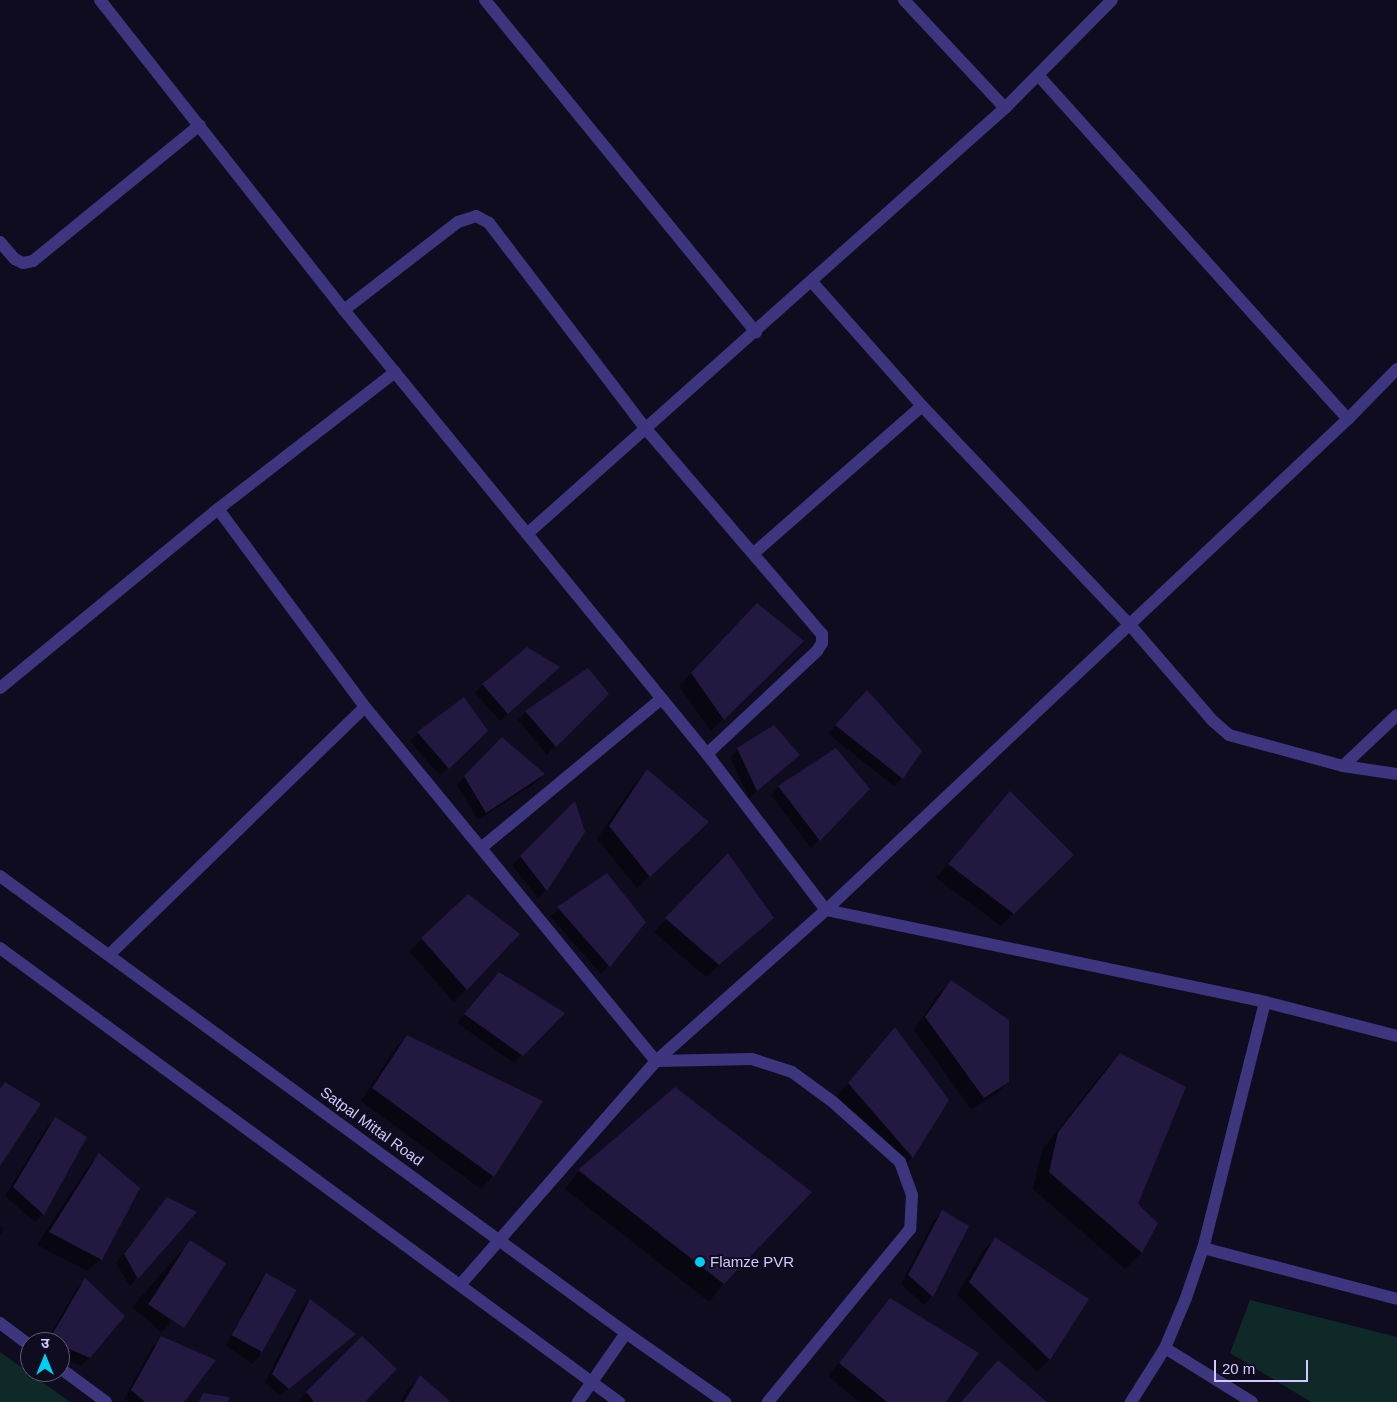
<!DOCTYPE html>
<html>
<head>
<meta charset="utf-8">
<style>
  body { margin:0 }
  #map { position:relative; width:1397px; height:1402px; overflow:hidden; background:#100c1f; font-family:Helvetica,"Noto Sans Devanagari",sans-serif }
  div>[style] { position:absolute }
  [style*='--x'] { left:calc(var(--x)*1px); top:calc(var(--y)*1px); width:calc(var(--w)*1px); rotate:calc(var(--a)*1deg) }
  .green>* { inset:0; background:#0f2828 }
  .shadow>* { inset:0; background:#0007; transform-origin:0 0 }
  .building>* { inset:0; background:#221840; transform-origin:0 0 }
  .minor>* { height:12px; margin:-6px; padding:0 6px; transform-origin:6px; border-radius:6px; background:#3d367e }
  .tertiary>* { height:12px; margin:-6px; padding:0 6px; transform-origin:6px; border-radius:6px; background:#3d367e }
  .dots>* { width:14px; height:14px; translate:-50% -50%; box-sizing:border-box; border:2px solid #100c1f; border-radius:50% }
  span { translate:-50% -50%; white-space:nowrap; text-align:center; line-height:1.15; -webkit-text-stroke:4px #100c1f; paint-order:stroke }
  .street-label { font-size:15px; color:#d3c9ff }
  .poi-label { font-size:15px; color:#d3c9ff }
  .left { translate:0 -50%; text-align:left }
  .north { position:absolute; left:20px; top:1332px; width:50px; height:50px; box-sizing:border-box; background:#100c1f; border:1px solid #5e5879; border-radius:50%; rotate:0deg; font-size:14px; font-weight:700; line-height:20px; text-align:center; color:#d3c9ff }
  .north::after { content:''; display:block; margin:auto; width:18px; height:22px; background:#00cef4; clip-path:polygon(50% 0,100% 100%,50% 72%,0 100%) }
  .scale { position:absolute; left:1214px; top:1360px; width:94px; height:22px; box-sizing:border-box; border:2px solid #d3c9ff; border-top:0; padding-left:6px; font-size:15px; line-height:18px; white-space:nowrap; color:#d3c9ff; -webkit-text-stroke:4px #100c1f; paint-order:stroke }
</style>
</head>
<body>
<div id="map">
  <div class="green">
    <i style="clip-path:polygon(1250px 1300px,1397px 1337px,1397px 1402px,1311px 1402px,1230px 1353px)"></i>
    <i style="clip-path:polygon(0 1352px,70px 1402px,0 1402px)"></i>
  </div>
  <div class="shadow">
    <i style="clip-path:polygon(745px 617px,802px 641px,711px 731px,679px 686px)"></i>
    <i style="clip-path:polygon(588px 670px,607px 694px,547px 755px,518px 720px,526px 712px)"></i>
    <i style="clip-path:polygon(550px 675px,500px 721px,475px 693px,483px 684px)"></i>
    <i style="clip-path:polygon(859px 700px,902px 778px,894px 786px,828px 734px)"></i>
    <i style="clip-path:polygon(486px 730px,440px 776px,410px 741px,418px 733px)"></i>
    <i style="clip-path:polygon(502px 739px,543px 775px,535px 783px,478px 820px,457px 785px)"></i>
    <i style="clip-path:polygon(738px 749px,798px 755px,749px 798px,730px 758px)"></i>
    <i style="clip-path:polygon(647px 771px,694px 834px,637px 888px,597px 839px,635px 783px)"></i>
    <i style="clip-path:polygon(779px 787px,868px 789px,811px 848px,771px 795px)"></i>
    <i style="clip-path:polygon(1010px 793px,1072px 855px,1001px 926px,936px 878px)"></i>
    <i style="clip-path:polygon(575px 803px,546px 890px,538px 898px,512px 865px)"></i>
    <i style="clip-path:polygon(716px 868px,772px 918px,706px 977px,654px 932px)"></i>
    <i style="clip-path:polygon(607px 874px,644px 922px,601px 974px,550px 916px)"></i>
    <i style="clip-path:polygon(468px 896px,518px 934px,454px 1002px,409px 951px)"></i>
    <i style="clip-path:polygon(491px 981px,563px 1013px,514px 1063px,457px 1023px)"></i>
    <i style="clip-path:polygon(951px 982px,1008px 1082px,995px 1095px,971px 1109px,914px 1030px,938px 994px)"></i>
    <i style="clip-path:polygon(895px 1029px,948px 1100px,912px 1157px,900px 1170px,836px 1097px)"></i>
    <i style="clip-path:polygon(407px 1036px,493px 1176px,481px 1189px,361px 1101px,395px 1049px)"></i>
    <i style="clip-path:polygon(1120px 1054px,1136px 1204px,1157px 1223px,1141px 1253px,1125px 1269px,1033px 1189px,1042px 1150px,1104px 1071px)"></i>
    <i style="clip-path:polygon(55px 1118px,43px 1214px,35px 1222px,5px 1196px,47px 1127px)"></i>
    <i style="clip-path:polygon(99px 1155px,101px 1259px,88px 1271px,37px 1245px,87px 1168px)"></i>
    <i style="left:579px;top:1171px;width:183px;height:23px;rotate:38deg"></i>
    <i style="clip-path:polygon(167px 1199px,195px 1212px,130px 1286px,116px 1263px)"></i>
    <i style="clip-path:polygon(942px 1212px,967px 1227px,932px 1296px,924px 1305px,901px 1284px,934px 1220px)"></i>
    <i style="clip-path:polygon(0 1226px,4px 1229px,0 1235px)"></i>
    <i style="clip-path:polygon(996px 1239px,1087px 1300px,1049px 1359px,1037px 1372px,957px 1295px,983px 1251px)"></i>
    <i style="clip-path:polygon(182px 1250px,170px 1324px,161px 1332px,132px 1307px)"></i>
    <i style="clip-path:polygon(266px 1275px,260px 1356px,252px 1364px,226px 1345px,258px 1283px)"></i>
    <i style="clip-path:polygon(85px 1280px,89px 1358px,81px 1366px,60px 1357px,60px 1342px,46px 1342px,77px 1288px)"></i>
    <i style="clip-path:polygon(310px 1300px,354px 1334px,280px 1396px,265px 1382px,302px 1309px)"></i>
    <i style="clip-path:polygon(890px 1300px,945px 1402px,859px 1402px,828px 1376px)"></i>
    <i style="clip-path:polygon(162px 1338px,182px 1402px,128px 1402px,124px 1399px,153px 1346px)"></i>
    <i style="clip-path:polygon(362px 1338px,363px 1402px,299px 1402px,298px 1401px)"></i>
    <i style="clip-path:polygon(420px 1377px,449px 1402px,400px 1402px,408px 1389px)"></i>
  </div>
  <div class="building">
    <i style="clip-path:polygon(757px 603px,804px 641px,724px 720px,691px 673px)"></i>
    <i style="clip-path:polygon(527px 647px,560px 667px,508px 714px,482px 684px)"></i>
    <i style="clip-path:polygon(588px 668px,609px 694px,556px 747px,525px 711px)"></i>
    <i style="clip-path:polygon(867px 690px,922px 751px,903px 779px,835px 725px)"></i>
    <i style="clip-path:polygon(464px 697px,488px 731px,449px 769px,417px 732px)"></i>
    <i style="clip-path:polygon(774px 725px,800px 755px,757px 791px,737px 748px)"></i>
    <i style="clip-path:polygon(502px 737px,545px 774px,486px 813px,464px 776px)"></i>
    <i style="clip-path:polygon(836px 748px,870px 789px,820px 841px,778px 786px)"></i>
    <i style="clip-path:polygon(647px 769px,709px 822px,650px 877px,609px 826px)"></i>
    <i style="clip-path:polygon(1010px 791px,1074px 855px,1014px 914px,948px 864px)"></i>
    <i style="clip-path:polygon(575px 801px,585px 832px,547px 891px,520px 856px)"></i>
    <i style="clip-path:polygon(728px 853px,774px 918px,719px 965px,665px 918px)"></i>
    <i style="clip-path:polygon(607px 873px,646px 922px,610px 967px,557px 907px)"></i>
    <i style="clip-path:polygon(468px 894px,520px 934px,467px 990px,421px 938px)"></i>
    <i style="clip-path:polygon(499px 972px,565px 1013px,523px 1056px,464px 1014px)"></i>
    <i style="clip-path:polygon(951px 980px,1009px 1020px,1009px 1082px,984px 1098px,925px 1017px)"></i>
    <i style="clip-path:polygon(895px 1027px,949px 1100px,913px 1158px,848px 1083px)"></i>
    <i style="clip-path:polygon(407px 1035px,543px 1101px,494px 1177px,372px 1088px)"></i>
    <i style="clip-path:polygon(1120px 1053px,1186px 1087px,1138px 1204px,1158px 1223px,1142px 1253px,1049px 1172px,1058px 1132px)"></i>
    <i style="clip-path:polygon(5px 1082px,41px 1104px,0 1166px,0 1089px)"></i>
    <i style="clip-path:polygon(675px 1087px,812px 1192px,724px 1284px,578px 1170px)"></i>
    <i style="clip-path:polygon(55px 1117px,87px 1137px,44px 1215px,13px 1187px)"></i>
    <i style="clip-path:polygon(99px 1153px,140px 1188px,102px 1260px,49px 1232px)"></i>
    <i style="clip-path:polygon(167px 1197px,197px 1212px,138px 1279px,124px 1254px)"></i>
    <i style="clip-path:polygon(942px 1210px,969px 1226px,933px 1297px,908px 1275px)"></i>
    <i style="clip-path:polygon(995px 1237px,1089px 1299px,1050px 1360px,969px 1282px)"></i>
    <i style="left:190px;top:1240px;width:43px;height:77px;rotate:33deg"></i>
    <i style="left:266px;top:1273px;width:35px;height:71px;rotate:29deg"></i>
    <i style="clip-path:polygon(85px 1278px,125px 1316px,90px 1358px,60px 1345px,60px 1342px,49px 1340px)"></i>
    <i style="clip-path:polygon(890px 1298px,979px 1353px,946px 1402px,887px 1402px,839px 1363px)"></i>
    <i style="clip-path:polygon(310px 1299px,356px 1334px,289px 1389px,272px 1374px)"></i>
    <i style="clip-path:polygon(161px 1336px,216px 1360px,184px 1402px,145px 1402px,131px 1390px)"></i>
    <i style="clip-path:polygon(362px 1336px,397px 1369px,365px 1402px,314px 1402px,306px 1392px)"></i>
    <i style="clip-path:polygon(998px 1360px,1047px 1402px,961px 1402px)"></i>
    <i style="clip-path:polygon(420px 1375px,451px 1402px,404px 1402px)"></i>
    <i style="clip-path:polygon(203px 1393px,230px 1397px,228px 1402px,199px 1402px)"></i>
  </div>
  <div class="minor">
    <i style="--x:100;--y:0;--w:395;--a:51.8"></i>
    <i style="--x:344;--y:310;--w:574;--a:50.73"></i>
    <i style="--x:707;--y:754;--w:196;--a:52.7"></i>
    <i style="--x:826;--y:910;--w:449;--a:11.8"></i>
    <i style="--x:1265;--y:1002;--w:254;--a:104.1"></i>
    <i style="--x:1203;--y:1248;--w:53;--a:108.8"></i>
    <i style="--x:1186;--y:1298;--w:54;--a:112.8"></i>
    <i style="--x:1165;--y:1348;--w:64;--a:122.2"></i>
    <i style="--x:485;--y:0;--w:429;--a:50.8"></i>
    <i style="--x:904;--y:0;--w:148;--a:46.9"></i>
    <i style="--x:1038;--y:75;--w:463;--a:48"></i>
    <i style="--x:0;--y:242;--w:23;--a:49"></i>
    <i style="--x:15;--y:259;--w:9;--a:27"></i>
    <i style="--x:23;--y:263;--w:10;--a:-11"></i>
    <i style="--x:33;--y:261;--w:215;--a:-39.2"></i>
    <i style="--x:812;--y:282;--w:166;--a:48.4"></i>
    <i style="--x:922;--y:406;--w:302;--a:46.5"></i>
    <i style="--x:1130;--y:625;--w:127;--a:49.2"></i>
    <i style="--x:1213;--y:721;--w:21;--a:41"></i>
    <i style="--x:1229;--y:735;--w:118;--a:15.2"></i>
    <i style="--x:1343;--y:766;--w:55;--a:8.4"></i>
    <i style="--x:344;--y:310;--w:144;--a:-37.7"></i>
    <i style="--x:458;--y:222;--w:19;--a:-18"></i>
    <i style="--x:476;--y:216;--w:15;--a:28"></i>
    <i style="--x:489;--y:223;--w:259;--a:52.7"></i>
    <i style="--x:646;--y:429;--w:270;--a:49.4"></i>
    <i style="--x:822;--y:634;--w:9;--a:90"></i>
    <i style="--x:822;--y:643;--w:9;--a:122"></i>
    <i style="--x:817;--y:651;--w:151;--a:136.9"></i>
    <i style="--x:218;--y:509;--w:247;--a:53.4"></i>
    <i style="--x:365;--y:707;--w:458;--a:50.6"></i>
    <i style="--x:656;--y:1061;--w:96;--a:-1.2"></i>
    <i style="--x:752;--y:1059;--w:42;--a:18"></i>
    <i style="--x:792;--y:1072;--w:51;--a:36.2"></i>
    <i style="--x:833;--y:1102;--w:90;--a:41.8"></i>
    <i style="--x:900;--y:1162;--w:35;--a:70"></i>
    <i style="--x:912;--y:1195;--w:34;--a:93"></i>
    <i style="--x:910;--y:1229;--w:224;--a:129.4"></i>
    <i style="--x:527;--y:534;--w:640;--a:-41.71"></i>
    <i style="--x:1005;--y:108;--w:152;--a:-45.3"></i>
    <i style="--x:754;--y:553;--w:223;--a:-41.2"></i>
    <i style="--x:0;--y:688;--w:282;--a:-39.4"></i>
    <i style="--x:218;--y:509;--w:224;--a:-37.7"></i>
    <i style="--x:1343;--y:766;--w:74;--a:-43.4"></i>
    <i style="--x:481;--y:848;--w:234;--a:-39.6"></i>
    <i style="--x:109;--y:955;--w:356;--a:-44.1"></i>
    <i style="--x:1265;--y:1002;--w:136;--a:14.4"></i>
    <i style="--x:1203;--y:1248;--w:201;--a:14.7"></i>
    <i style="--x:460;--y:1285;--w:298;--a:-48.8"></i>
    <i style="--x:656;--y:1061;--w:227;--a:-41.6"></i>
    <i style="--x:826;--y:910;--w:717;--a:-43.25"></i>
    <i style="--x:1348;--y:419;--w:70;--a:-45.6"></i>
    <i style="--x:0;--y:1323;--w:38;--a:37"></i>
    <i style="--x:1165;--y:1348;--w:102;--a:31.8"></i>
    <i style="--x:60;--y:1368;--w:57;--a:36.5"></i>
    <i style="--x:578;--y:1402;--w:84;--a:-55.2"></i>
  </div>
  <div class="tertiary">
    <i style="--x:0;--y:876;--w:775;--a:36.13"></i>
    <i style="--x:626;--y:1333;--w:121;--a:34.9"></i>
    <i style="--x:0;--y:948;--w:768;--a:36.26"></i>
  </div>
  <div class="dots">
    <i style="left:700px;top:1262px;background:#00cef4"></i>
  </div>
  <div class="street-label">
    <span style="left:372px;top:1126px;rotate:36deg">Satpal Mittal Road</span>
  </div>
  <div class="poi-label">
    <span class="left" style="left:710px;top:1262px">Flamze PVR</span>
  </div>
  <div class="north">उ</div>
  <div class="scale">20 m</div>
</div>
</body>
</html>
